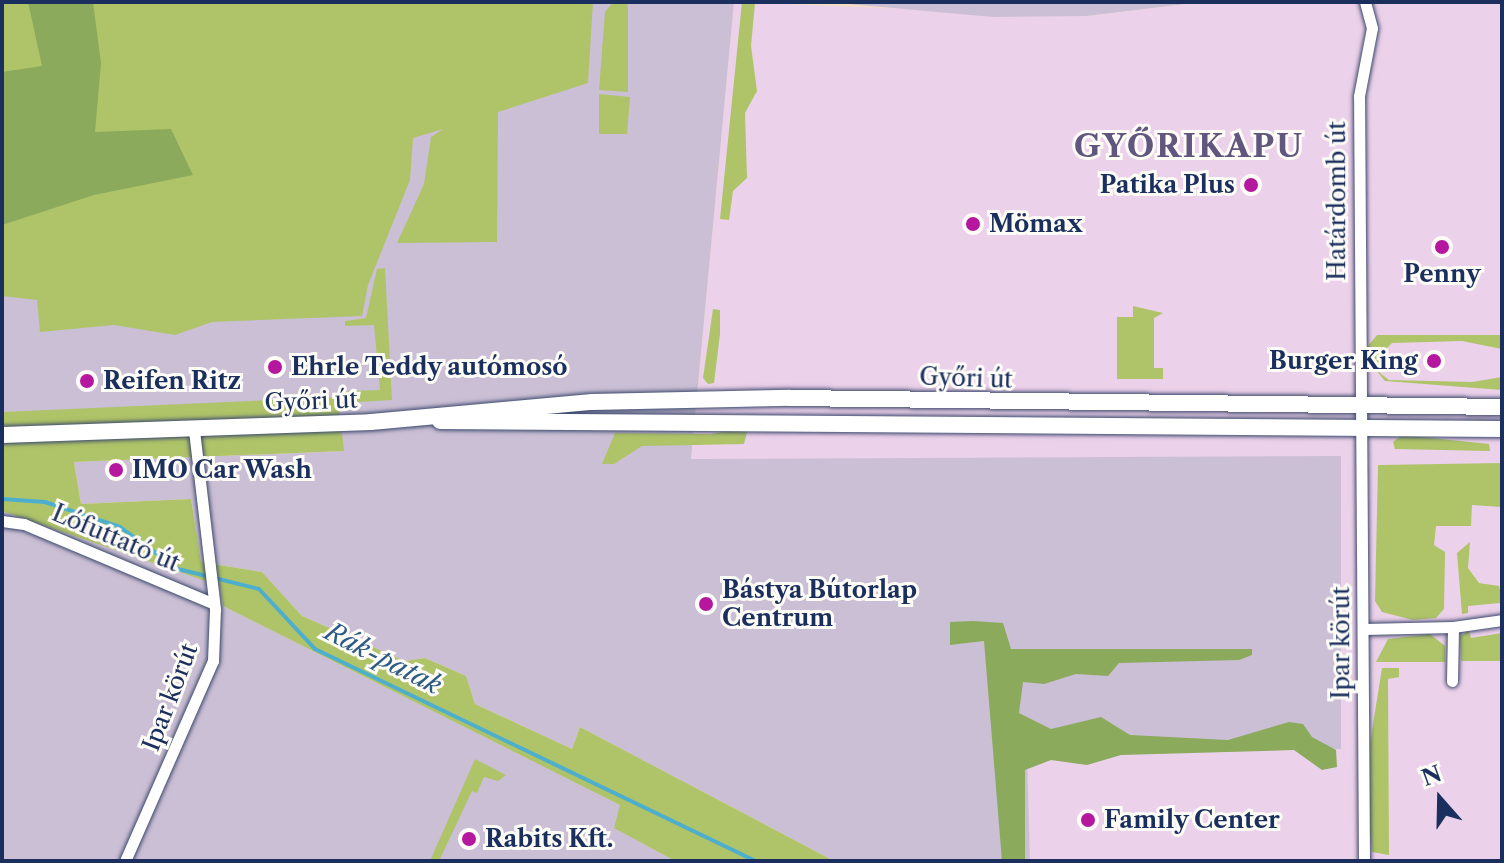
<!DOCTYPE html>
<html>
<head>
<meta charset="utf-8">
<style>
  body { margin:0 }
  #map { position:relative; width:1504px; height:863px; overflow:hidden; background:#f4dec2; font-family:"Libre Caslon Text",serif }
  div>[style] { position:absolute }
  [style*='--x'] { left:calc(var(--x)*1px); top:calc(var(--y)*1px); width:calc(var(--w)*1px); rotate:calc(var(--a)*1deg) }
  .built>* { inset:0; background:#ecd1ea }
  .industrial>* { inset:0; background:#cbbfd5 }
  .green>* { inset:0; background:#afc468 }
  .forest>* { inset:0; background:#8baa5c }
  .stream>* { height:4px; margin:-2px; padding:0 2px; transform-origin:2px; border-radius:2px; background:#4eaecd }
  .roads { filter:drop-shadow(0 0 2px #3c496d) drop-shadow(0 0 2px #3c496d) }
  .minor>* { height:11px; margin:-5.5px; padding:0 5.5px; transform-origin:5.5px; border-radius:5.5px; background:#fff }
  .secondary>* { height:16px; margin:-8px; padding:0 8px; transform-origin:8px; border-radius:8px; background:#fff }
  .dots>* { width:22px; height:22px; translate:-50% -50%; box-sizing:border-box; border:4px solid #fdfcf7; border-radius:50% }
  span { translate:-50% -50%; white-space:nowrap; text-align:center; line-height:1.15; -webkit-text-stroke:6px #fdfcf7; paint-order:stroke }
  .poi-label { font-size:24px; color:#1b2f5e; font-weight:700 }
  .right { translate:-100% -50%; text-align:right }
  .left { translate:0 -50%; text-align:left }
  .street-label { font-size:24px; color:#1b2f5e }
  .water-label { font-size:26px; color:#2d5b85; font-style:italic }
  .district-label { font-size:32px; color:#61567d; font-weight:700; letter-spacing:2px }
  .frame { position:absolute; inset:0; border:4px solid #1b2f5e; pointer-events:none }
  .north { position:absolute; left:1400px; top:759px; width:80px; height:80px; -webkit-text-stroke:6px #fdfcf7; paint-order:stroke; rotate:340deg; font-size:22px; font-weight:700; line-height:32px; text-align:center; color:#1b2f5e }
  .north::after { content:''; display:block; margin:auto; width:28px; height:36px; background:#1b2f5e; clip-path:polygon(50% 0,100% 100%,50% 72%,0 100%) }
</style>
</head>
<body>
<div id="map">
  <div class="built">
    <i style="clip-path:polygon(734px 2px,1086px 16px,1202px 2px,1502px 2px,1502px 861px,1030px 861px,1026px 754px,691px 460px)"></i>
  </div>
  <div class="industrial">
    <i style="clip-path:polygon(2px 2px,734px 2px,691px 459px,1341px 456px,1341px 749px,1027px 754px,1030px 861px,834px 861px,580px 727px,572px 749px,475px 704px,466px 676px,425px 658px,405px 661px,302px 616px,262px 572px,201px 562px,191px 499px,81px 504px,74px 462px,344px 451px,2px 412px)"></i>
    <i style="clip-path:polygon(826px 2px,1202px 2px,1086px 16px,993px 17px)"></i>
    <i style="clip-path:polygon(2px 511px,221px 586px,223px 606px,621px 805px,615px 828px,675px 861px,2px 861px)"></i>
  </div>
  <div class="green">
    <i style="clip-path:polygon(2px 2px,593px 2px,588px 83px,498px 112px,497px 242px,397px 243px,424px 184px,431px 137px,443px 129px,413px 138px,410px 180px,368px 285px,362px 316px,212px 322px,175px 335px,114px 325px,40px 332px,37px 300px,2px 296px)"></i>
    <i style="clip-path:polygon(613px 2px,627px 2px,628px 8px,628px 92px,599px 90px,605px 12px)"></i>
    <i style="clip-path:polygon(742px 2px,755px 3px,751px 46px,757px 91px,745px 113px,747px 178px,733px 191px,729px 220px,720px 219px)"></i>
    <i style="clip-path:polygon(599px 94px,630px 97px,627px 134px,599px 134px)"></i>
    <i style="clip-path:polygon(385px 268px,392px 400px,358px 402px,350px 398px,348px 391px,380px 390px,374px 325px,345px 326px,345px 321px,366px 318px,377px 269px)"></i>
    <i style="clip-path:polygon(1133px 306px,1163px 313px,1154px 318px,1154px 368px,1163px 368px,1163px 379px,1117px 379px,1117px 317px,1133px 317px)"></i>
    <i style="clip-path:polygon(713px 309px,720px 310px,720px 334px,714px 383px,708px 384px,703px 378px)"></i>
    <i style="clip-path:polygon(1377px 335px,1502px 335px,1502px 349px,1462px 341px,1392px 343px,1380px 355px,1380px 373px,1389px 380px,1472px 382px,1502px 377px,1502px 390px,1385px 381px,1369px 362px,1368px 346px)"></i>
    <i style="clip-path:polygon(338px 397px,344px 451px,74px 462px,81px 504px,191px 499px,201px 562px,262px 572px,302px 616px,405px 661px,425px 658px,466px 676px,475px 704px,572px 749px,580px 727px,834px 861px,675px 861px,614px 828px,620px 805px,223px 606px,220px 586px,2px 511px,2px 412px)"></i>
    <i style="clip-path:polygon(739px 429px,747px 432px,744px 444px,642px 446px,614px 464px,602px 464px,615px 433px,711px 434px)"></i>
    <i style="clip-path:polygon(1402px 435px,1489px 444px,1490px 451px,1395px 449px,1393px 442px)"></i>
    <i style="clip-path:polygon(1502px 463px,1502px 507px,1472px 505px,1471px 526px,1436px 526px,1434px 545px,1445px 552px,1444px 609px,1436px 618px,1413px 620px,1382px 612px,1375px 601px,1378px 465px)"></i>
    <i style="clip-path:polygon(1470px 542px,1468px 568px,1479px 583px,1499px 586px,1502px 598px,1500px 603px,1468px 606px,1468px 613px,1462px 614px,1457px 553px)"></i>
    <i style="clip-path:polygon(1469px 630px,1471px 638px,1502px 633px,1502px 661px,1461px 661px,1460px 636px)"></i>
    <i style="clip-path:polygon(1430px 634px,1445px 646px,1445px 662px,1376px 662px,1388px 639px)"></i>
    <i style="clip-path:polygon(1382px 668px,1399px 668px,1399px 677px,1388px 679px,1389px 855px,1372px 852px,1370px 834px,1370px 743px)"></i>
    <i style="clip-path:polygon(475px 759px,506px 775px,498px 781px,484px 777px,477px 793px,472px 791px,439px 861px,430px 861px)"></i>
  </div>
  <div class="forest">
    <i style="clip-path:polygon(28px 2px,93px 2px,101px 63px,95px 132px,171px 129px,193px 175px,94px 195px,2px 225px,2px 72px,42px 66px)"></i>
    <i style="clip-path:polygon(973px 621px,1003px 623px,1011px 649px,1252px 649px,1252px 655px,1239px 660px,1119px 663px,1108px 676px,1076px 674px,1044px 684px,1023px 682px,1019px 713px,1051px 729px,1101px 717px,1130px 735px,1228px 740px,1289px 722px,1303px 724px,1312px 737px,1336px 750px,1337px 767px,1322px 770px,1294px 750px,1121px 755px,1087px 765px,1051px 760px,1025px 770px,1025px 861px,1002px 861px,984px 641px,950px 645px,950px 622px)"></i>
  </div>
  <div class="stream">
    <i style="--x:2;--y:499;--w:43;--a:4"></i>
    <i style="--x:45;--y:502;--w:79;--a:18.4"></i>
    <i style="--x:120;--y:527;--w:72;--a:35.9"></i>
    <i style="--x:178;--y:569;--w:83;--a:13.9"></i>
    <i style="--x:259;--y:589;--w:82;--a:47"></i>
    <i style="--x:315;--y:649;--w:489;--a:25.7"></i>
  </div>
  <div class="roads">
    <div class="minor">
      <i style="--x:2;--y:521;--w:22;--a:8"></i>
      <i style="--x:24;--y:524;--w:204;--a:22.8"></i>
      <i style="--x:1364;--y:629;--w:89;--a:-1.3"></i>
      <i style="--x:1453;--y:627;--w:49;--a:-8.1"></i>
      <i style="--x:1452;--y:681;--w:54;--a:-88.9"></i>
      <i style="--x:125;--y:861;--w:219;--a:-66.3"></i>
      <i style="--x:213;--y:661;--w:52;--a:-87.8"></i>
      <i style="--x:215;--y:609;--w:181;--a:-96.7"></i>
      <i style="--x:1364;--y:861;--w:765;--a:-90.37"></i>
      <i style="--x:1359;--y:96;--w:69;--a:-79.2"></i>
      <i style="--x:1372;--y:28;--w:27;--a:-105"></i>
    </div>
    <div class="secondary">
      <i style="--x:440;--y:421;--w:1062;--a:0.43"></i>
      <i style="--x:2;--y:435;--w:369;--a:-2"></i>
      <i style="--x:371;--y:422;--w:222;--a:-5.2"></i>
      <i style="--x:592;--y:402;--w:198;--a:-1.2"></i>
      <i style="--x:790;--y:398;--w:712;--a:0.72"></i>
    </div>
  </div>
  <div class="dots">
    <i style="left:1251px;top:185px;background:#b5179e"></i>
    <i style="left:973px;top:224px;background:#b5179e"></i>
    <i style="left:1442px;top:247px;background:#b5179e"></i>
    <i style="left:1434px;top:361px;background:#b5179e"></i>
    <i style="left:275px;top:367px;background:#b5179e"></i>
    <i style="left:87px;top:381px;background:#b5179e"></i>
    <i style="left:116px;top:470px;background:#b5179e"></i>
    <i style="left:706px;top:604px;background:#b5179e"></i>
    <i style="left:1088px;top:820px;background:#b5179e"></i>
    <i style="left:469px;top:839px;background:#b5179e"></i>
  </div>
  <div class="poi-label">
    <span class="right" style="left:1235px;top:185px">Patika Plus</span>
    <span class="left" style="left:989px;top:224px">Mömax</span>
    <span style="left:1442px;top:274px">Penny</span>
    <span class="right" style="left:1418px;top:361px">Burger King</span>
    <span class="left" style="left:291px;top:367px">Ehrle Teddy autómosó</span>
    <span class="left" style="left:103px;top:381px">Reifen Ritz</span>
    <span class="left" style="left:132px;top:470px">IMO Car Wash</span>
    <span class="left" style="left:722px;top:604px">Bástya Bútorlap<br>Centrum</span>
    <span class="left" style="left:1104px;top:820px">Family Center</span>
    <span class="left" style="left:485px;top:839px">Rabits Kft.</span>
  </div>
  <div class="street-label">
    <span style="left:1337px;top:201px;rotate:-90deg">Határdomb út</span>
    <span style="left:966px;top:378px;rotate:2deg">Győri út</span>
    <span style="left:311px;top:401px;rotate:-2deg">Győri út</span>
    <span style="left:116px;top:538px;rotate:23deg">Lófuttató út</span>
    <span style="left:1341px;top:643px;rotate:-90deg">Ipar körút</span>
    <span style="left:170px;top:697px;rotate:-69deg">Ipar körút</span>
  </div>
  <div class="water-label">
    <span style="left:383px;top:659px;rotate:27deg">Rák-patak</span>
  </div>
  <div class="district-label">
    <span style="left:1189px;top:146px">GYŐRIKAPU</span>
  </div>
  <div class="frame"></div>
  <div class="north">N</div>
</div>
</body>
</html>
